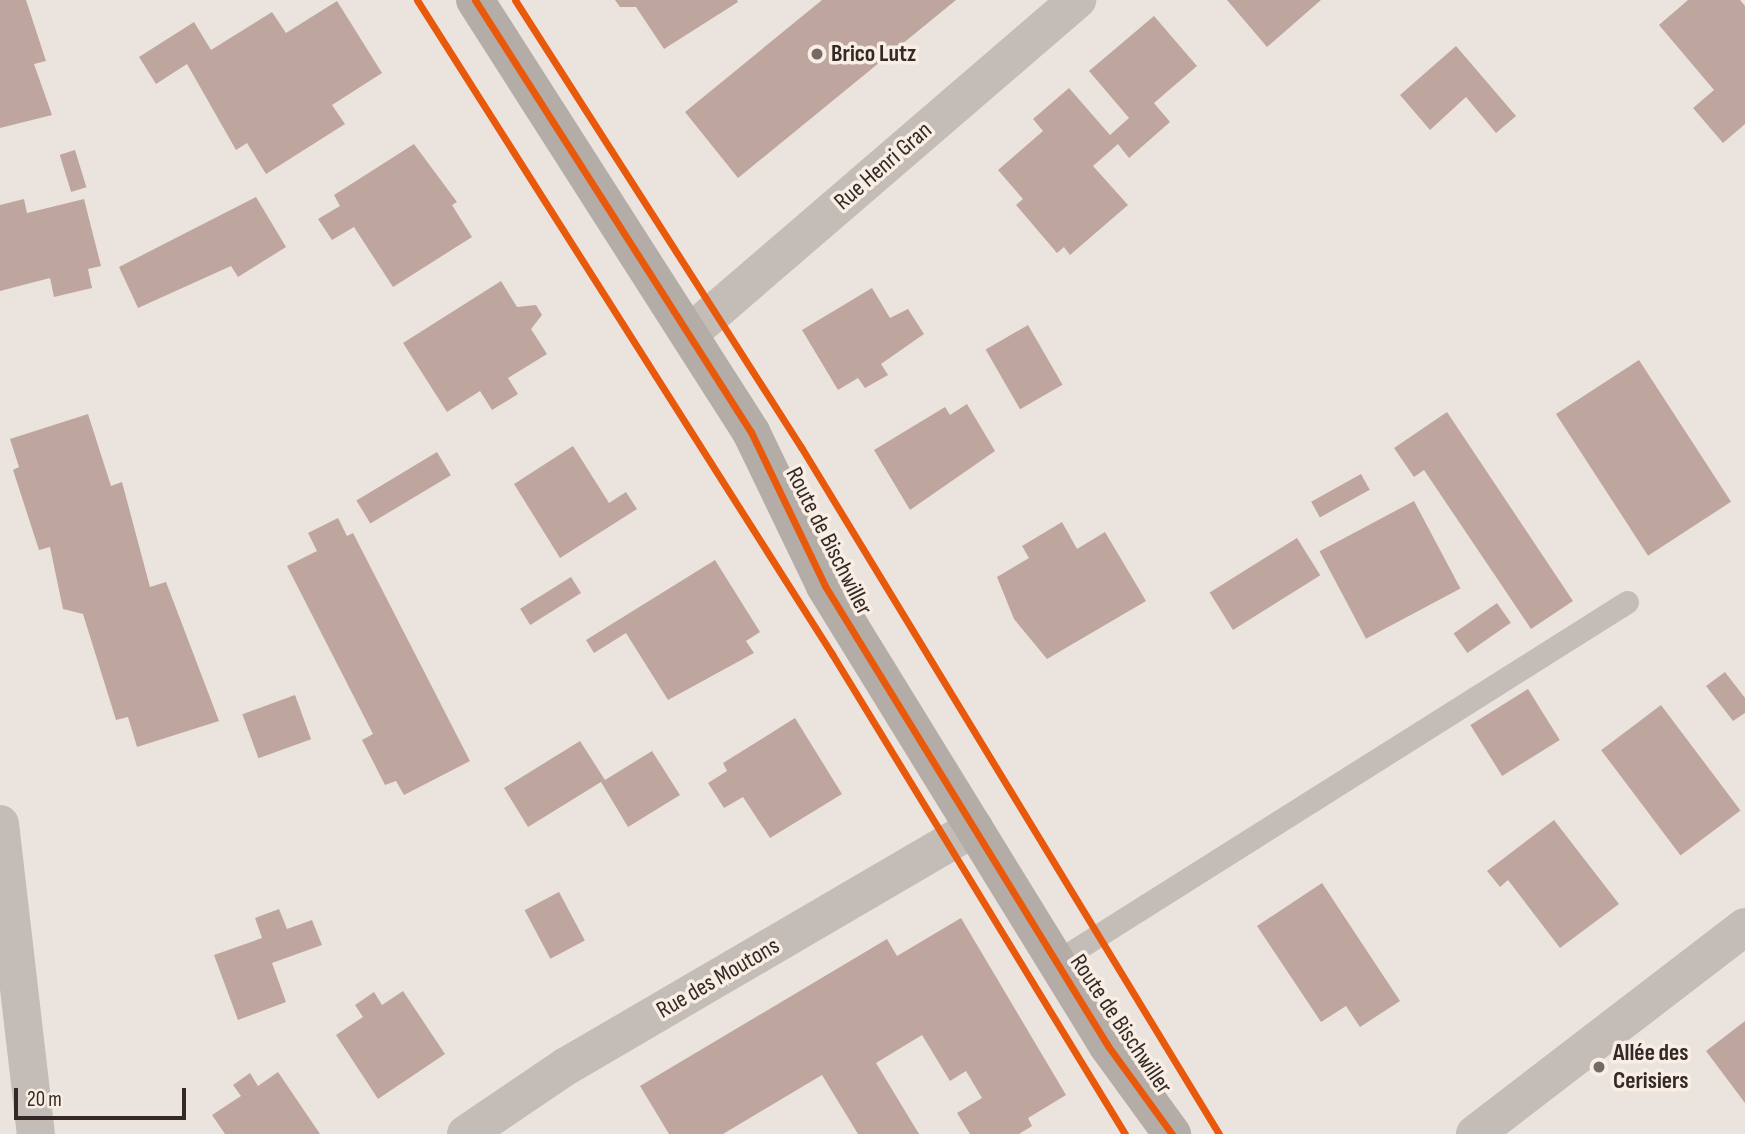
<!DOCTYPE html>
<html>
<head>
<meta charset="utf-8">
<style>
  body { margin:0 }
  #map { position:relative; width:1745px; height:1134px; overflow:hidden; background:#ebe4de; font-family:"Sofia Sans Condensed",sans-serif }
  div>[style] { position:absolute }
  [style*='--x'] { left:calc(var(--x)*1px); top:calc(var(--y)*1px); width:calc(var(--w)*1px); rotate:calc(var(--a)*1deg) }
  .building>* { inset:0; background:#bea69f; transform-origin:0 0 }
  .lane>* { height:23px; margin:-11.5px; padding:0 11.5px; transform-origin:11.5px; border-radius:11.5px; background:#c3bcb7 }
  .street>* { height:38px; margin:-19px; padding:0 19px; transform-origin:19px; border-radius:19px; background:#c3bcb7 }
  .secondary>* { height:38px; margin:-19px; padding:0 19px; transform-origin:19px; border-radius:19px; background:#b4aca7 }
  .cycleway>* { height:7px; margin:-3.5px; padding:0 3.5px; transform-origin:3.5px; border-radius:3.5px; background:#e8590c }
  .dots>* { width:19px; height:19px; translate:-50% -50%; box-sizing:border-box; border:4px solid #f9eee4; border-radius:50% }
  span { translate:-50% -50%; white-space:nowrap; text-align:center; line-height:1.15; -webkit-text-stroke:7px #f9eee4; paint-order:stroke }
  .poi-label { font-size:24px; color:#342926; font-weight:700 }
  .left { translate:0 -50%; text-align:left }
  .street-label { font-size:24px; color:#342926 }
  .scale { position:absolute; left:14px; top:1088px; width:172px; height:32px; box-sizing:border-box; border:4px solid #342926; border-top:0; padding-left:9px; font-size:21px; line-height:24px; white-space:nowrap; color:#342926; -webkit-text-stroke:5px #f9eee4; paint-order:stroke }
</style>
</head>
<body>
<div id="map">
  <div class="building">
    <i style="clip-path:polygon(0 0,26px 0,46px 61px,34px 64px,52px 115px,0 128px)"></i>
    <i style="clip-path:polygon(615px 0,737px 0,738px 2px,664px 49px,636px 7px,620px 7px)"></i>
    <i style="clip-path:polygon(822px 0,956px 0,738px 178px,685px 112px)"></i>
    <i style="clip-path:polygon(1227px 0,1321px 0,1267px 47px)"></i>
    <i style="clip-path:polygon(1688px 0,1740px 0,1745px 6px,1745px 124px,1723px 143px,1693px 108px,1714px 90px,1659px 25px)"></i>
    <i style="clip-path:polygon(337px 1px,382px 73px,332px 105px,345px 124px,266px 174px,247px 143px,236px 150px,187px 64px,156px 84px,139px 57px,194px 22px,211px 50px,272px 12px,286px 33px)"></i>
    <i style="clip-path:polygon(1154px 16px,1197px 66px,1154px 103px,1170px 122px,1129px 158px,1118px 144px,1093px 166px,1128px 205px,1070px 255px,1064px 247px,1057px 253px,1016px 205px,1023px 199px,998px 170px,1043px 131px,1033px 119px,1069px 88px,1110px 135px,1129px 118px,1089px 71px)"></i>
    <i style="clip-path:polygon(1456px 46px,1516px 116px,1496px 133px,1466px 97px,1430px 130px,1400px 95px)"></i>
    <i style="clip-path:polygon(414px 144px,457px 202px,452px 205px,472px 237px,393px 287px,354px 227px,332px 240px,318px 219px,340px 206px,334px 195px)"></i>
    <i style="left:75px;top:150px;width:39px;height:16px;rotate:73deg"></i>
    <i style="clip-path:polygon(256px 197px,286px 247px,238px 277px,231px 266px,138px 308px,119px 267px)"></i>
    <i style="clip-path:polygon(24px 199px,27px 213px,84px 199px,101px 266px,88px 269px,92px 288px,54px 297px,50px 278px,0 291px,0 205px)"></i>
    <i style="clip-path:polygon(501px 281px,517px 307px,536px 305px,542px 315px,531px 329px,547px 354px,508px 378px,518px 394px,492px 410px,480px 391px,447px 412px,403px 343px)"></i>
    <i style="clip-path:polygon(872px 288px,890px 318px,908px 309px,924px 334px,881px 364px,888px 375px,865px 388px,858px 378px,838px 390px,802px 330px)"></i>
    <i style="left:1028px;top:325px;width:69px;height:49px;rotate:60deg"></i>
    <i style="left:1639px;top:360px;width:169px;height:99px;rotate:57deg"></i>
    <i style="clip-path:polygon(967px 404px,995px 451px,910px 510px,874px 450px,945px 407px,950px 415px)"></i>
    <i style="clip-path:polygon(1447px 412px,1573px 601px,1531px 629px,1424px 470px,1414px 477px,1394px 448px)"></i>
    <i style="clip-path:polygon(88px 414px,111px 486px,122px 482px,150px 587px,166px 582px,219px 721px,137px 747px,128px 717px,116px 720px,83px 614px,63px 609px,50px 547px,39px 550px,13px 470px,19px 467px,10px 439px)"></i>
    <i style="clip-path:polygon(573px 446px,609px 503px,626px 492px,637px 509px,560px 558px,514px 484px)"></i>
    <i style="left:437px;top:452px;width:27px;height:94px;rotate:59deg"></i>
    <i style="left:1361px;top:474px;width:18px;height:57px;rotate:61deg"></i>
    <i style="left:1414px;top:501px;width:99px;height:107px;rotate:62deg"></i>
    <i style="clip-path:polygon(338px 518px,347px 536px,353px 533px,470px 761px,404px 795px,396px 781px,385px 785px,362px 740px,373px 734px,287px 566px,317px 551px,308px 533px)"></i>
    <i style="clip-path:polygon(1062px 522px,1077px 549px,1105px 532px,1146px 601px,1047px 659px,1014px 619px,997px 577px,1029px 558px,1022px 546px)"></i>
    <i style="left:1297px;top:538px;width:44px;height:103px;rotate:58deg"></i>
    <i style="clip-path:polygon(715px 560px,760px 632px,746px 641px,754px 653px,668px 700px,626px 633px,594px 653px,586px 640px)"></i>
    <i style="left:571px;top:577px;width:19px;height:60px;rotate:58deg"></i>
    <i style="left:1497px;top:603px;width:24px;height:53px;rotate:55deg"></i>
    <i style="clip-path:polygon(1725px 672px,1745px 698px,1745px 713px,1733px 721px,1706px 686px)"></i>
    <i style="left:1528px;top:689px;width:60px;height:68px;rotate:58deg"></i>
    <i style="left:295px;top:695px;width:47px;height:56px;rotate:70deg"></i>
    <i style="left:1661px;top:705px;width:132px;height:75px;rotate:53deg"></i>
    <i style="clip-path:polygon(795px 718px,842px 794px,770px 838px,743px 797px,724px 808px,708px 783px,727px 771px,723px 763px)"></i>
    <i style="clip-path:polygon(580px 741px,605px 780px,652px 751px,680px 795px,628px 827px,601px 782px,528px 827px,504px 788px)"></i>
    <i style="clip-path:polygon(1554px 820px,1619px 904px,1560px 948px,1508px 880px,1500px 887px,1487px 871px)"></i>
    <i style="clip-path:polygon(1322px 883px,1400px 1001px,1360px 1027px,1346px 1006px,1321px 1022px,1257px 926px)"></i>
    <i style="left:559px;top:892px;width:55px;height:39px;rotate:62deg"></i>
    <i style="clip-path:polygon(279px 909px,287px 929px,312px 920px,322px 945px,272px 963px,286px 1002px,238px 1020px,214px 955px,262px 938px,255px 918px)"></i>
    <i style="clip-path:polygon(961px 918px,1066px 1095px,1028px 1118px,1032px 1126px,1019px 1134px,970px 1134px,957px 1113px,982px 1098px,966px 1071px,950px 1081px,922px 1035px,876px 1063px,919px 1134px,858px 1134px,822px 1075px,723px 1134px,669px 1134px,640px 1086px,887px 939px,897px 956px)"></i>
    <i style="clip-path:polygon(403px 991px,445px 1054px,378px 1099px,336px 1035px,363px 1017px,355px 1005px,374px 992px,382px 1005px)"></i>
    <i style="clip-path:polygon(1745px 1021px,1745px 1103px,1706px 1051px)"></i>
    <i style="clip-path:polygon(278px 1072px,320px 1134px,225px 1134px,212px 1115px,241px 1096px,233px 1085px,250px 1073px,258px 1086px)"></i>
  </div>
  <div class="lane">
    <i style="--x:1056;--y:962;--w:675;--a:-32.23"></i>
  </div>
  <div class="street">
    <i style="--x:690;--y:333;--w:511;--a:-40.71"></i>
    <i style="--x:0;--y:824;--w:312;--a:83.4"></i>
    <i style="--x:466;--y:1134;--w:120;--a:-34.1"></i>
    <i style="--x:565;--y:1067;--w:474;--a:-30.3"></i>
    <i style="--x:1475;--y:1134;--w:340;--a:-37.5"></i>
  </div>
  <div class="secondary">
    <i style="--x:475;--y:0;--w:513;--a:57.43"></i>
    <i style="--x:751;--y:432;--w:171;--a:64.3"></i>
    <i style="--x:825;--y:586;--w:540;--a:58.4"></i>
    <i style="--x:1108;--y:1046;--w:109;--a:54"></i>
  </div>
  <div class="cycleway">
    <i style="--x:417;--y:0;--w:775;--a:57.6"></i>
    <i style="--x:832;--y:654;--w:562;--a:58.6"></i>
    <i style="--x:475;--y:0;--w:513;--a:57.43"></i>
    <i style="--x:751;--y:432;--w:171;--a:64.3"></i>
    <i style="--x:825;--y:586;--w:540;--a:58.4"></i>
    <i style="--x:1108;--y:1046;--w:109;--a:54"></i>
    <i style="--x:515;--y:0;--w:531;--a:57.39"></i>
    <i style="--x:801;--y:447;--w:804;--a:58.68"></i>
  </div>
  <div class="dots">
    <i style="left:817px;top:54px;background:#746a66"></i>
    <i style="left:1599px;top:1067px;background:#746a66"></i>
  </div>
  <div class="poi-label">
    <span class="left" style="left:831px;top:54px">Brico Lutz</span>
    <span class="left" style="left:1613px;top:1067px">Allée des<br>Cerisiers</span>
  </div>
  <div class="street-label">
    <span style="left:883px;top:166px;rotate:-41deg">Rue Henri Gran</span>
    <span style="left:829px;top:541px;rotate:63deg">Route de Bischwiller</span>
    <span style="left:718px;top:978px;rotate:-30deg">Rue des Moutons</span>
    <span style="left:1121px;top:1024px;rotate:56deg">Route de Bischwiller</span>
  </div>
  <div class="scale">20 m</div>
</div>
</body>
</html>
